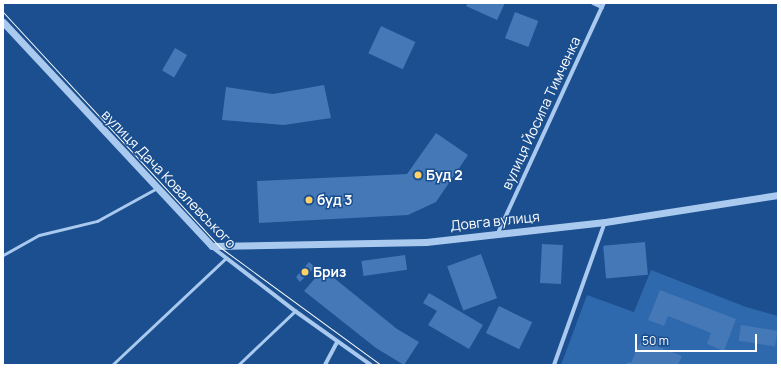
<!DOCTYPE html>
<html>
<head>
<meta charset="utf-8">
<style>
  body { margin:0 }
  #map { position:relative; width:781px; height:368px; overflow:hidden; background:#1b4f8f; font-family:Manrope,sans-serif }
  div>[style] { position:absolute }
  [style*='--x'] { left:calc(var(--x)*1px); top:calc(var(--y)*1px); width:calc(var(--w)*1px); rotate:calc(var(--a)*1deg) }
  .green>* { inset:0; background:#2e69ad }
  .building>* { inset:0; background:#4478b7; transform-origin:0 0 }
  .service>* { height:3px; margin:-1.5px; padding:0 1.5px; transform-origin:1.5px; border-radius:1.5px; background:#a9c9ee }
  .pedestrian>* { height:3.5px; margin:-1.75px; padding:0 1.75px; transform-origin:1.75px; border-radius:1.75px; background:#a9c9ee }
  .minor>* { height:4px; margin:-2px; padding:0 2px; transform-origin:2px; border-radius:2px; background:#a9c9ee }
  .tertiary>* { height:7px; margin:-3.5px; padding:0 3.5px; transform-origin:3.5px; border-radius:3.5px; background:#a9c9ee }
  .tram>* { height:1px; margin:-0.5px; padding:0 0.5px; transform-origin:0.5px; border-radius:0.5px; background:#fff }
  .dots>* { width:11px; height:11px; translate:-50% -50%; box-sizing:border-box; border:2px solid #1b4f8f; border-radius:50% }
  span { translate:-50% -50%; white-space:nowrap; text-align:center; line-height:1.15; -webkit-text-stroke:3px #1b4f8f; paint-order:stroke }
  .street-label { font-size:14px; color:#fff }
  .poi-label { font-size:14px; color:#fff; font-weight:700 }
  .left { translate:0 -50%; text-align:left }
  .frame { position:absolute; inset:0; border:4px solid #fff; pointer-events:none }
  .scale { position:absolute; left:635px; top:334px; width:122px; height:18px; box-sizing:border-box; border:2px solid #fff; border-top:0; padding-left:5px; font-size:12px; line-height:14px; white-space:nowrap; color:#fff; -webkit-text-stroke:3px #1b4f8f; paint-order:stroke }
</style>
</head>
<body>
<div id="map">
  <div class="green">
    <i style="clip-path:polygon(651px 270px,746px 307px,778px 316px,778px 365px,561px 365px,587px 295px,634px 312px)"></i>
  </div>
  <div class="building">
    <i style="clip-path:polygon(468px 3px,505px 3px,497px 20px,466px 6px)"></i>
    <i style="left:515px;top:12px;width:25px;height:28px;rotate:21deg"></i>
    <i style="left:381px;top:26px;width:38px;height:30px;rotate:25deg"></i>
    <i style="left:175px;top:48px;width:14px;height:26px;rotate:30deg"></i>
    <i style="clip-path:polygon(324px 85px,331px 118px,284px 125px,222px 120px,226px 87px,273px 94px)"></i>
    <i style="clip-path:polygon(436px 133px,468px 155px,436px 202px,408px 215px,259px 223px,257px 181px,407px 174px)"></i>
    <i style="left:645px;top:242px;width:33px;height:42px;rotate:85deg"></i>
    <i style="left:542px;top:244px;width:21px;height:39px;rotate:3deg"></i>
    <i style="left:481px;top:254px;width:47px;height:36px;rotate:70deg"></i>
    <i style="left:405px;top:255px;width:15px;height:44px;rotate:82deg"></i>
    <i style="clip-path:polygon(309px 262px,315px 267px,300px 282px,296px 277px)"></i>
    <i style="clip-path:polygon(323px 269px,397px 329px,419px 342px,404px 365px,376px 348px,304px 291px)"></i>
    <i style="clip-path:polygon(660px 290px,736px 319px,724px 351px,707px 344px,711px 333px,668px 316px,664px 326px,648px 320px)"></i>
    <i style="clip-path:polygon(429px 293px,483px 325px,469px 349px,428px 325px,437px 311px,423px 303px)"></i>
    <i style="left:499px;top:306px;width:37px;height:30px;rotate:26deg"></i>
    <i style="left:741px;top:325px;width:37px;height:16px;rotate:9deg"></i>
    <i style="clip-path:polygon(641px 340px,682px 356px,678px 365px,626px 365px,628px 362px,631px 363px)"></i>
  </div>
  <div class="service">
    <i style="--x:3;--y:255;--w:41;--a:-29.1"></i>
    <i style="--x:39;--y:235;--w:60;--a:-13.6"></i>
    <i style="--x:97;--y:221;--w:68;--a:-28.8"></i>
    <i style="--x:112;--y:365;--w:156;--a:-43.2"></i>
    <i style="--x:238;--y:365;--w:79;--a:-43.5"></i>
  </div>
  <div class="pedestrian">
    <i style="--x:325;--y:365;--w:26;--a:-62"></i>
  </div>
  <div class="minor">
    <i style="--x:593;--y:3;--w:10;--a:24"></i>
    <i style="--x:498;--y:233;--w:253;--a:-65.3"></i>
    <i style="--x:212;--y:247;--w:105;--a:37.6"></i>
    <i style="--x:295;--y:311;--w:93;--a:35.4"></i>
    <i style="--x:554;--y:365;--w:152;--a:-70.4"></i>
  </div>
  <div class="tertiary">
    <i style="--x:3;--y:22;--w:306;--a:47"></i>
    <i style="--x:212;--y:246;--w:214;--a:-1.1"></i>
    <i style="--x:426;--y:242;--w:180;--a:-6.4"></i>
    <i style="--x:605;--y:222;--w:175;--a:-8.9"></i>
  </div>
  <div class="tram">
    <i style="--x:3;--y:12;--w:321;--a:47.3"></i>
    <i style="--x:221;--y:248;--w:198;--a:36.2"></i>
  </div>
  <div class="dots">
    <i style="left:418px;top:175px;background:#ffd166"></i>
    <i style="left:309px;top:200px;background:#ffd166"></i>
    <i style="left:305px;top:272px;background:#ffd166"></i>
  </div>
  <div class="street-label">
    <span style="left:541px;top:113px;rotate:-65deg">вулиця Йосипа Тимченка</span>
    <span style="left:169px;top:179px;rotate:46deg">вулиця Дача Ковалевського</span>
    <span style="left:495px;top:221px;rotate:-6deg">Довга вулиця</span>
  </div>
  <div class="poi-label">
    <span class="left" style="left:426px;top:175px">Буд 2</span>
    <span class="left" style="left:317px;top:200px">буд 3</span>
    <span class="left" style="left:313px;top:272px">Бриз</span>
  </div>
  <div class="frame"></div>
  <div class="scale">50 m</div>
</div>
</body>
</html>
